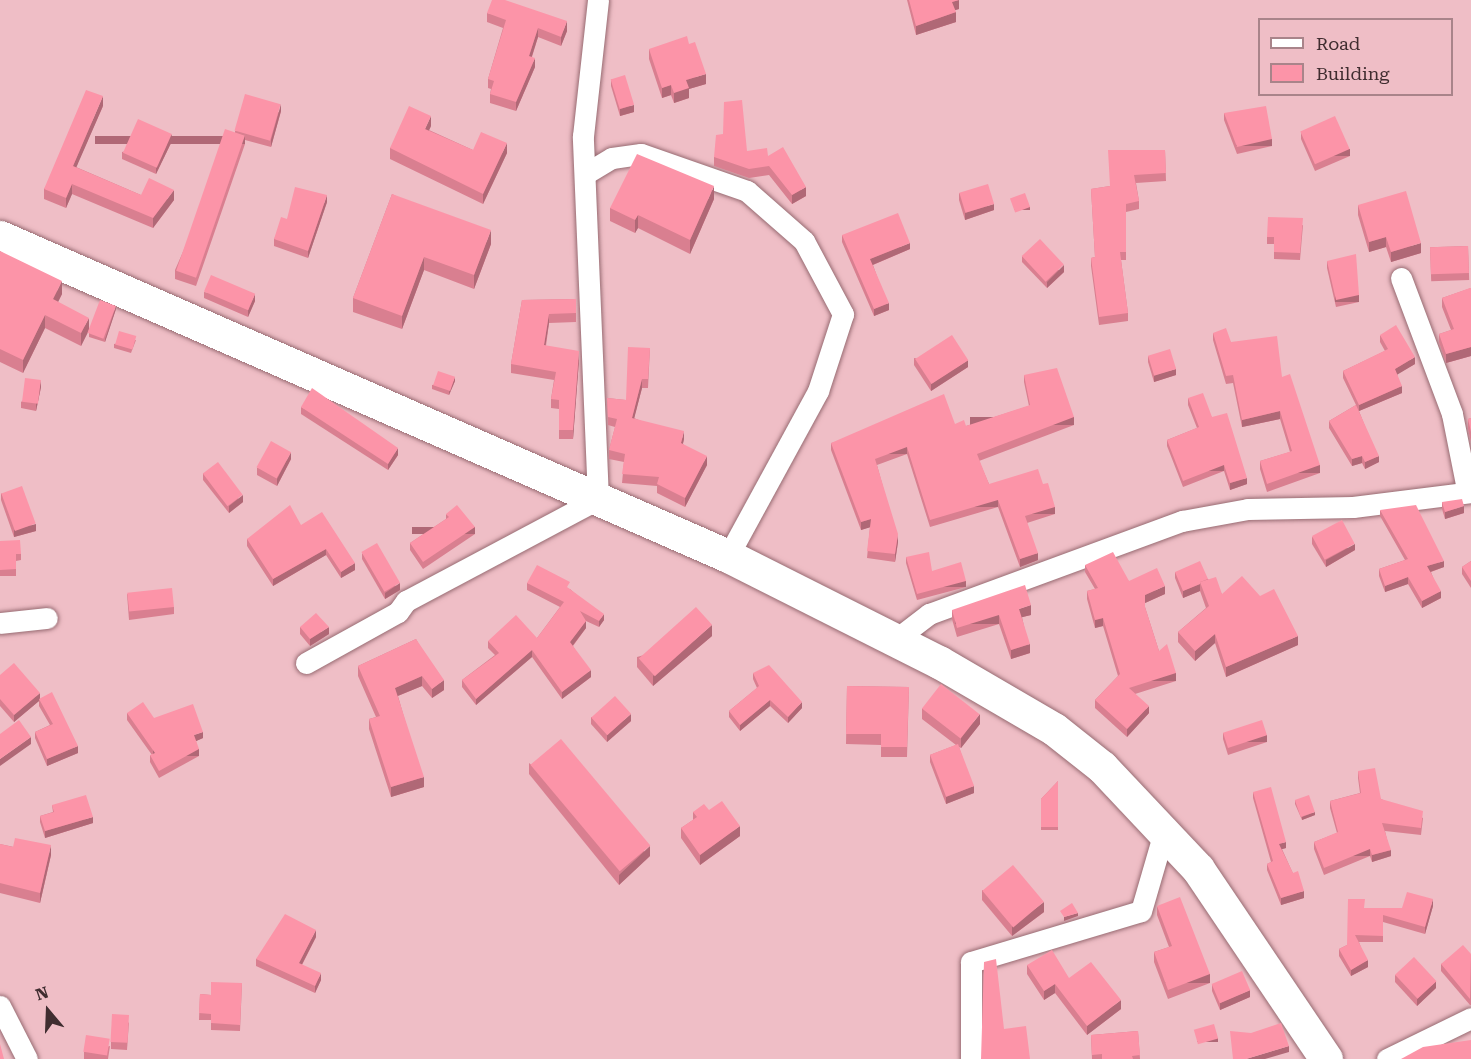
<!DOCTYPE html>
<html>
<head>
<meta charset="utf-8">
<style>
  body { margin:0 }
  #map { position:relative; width:1471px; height:1059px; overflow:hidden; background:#efbec6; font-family:"Roboto Serif",serif }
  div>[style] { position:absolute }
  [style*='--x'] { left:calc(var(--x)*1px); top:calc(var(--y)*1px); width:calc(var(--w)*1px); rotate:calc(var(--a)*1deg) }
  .roads { filter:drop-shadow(0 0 2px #976b72) drop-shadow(0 0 2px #976b72) }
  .street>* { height:21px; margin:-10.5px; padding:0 10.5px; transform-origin:10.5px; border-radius:10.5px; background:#fff }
  .primary>* { height:33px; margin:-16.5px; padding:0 16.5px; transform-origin:16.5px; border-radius:16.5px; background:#fff }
  .wall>* { inset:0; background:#d97f90; transform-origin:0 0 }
  .shaded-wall>* { inset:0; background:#b06876; transform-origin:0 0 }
  .building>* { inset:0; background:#fc94a8; transform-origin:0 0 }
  span { translate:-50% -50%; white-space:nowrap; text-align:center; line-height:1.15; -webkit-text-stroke:4.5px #efbec6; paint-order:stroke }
  .legend { position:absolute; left:1258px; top:18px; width:195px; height:78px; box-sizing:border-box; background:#efbec6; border:2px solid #a9848a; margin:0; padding:8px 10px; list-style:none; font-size:18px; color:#402d30 }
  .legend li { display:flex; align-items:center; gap:12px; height:30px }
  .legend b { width:30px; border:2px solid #a9848a }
  .north { position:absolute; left:18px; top:981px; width:60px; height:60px; -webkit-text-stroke:4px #efbec6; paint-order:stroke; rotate:341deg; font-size:16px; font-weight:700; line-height:24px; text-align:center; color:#402d30 }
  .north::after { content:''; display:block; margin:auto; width:21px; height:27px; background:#402d30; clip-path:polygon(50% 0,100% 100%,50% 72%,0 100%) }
</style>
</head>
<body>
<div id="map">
  <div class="roads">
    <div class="street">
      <i style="--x:585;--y:174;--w:31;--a:-31"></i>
      <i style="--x:612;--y:158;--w:29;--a:-8"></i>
      <i style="--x:641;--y:154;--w:112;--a:19.2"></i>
      <i style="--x:747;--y:191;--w:76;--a:41.3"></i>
      <i style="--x:804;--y:241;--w:83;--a:61.9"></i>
      <i style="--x:843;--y:314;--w:81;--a:108"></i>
      <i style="--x:818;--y:391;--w:188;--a:118.6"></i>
      <i style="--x:1401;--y:278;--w:145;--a:69.4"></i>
      <i style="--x:1452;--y:414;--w:76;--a:78.7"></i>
      <i style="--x:0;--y:623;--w:47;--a:-6.1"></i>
      <i style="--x:895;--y:640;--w:43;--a:-37.4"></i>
      <i style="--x:929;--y:614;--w:270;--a:-20.2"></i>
      <i style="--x:1182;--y:521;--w:67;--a:-10.3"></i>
      <i style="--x:1248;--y:509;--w:105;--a:-1.1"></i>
      <i style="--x:1353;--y:507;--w:119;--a:-7.2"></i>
      <i style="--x:306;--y:663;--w:105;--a:-29"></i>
      <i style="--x:398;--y:612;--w:14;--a:-54"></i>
      <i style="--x:406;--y:601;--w:217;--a:-28"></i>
      <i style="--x:598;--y:499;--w:363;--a:-92.4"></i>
      <i style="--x:583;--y:136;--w:137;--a:-83.7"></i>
      <i style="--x:0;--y:1006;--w:59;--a:63"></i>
      <i style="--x:971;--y:1059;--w:97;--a:-90"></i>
      <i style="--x:971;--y:962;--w:177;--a:-16.7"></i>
      <i style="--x:1141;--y:911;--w:82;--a:-73.8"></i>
      <i style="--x:1387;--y:1059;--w:93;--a:-26"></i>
    </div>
    <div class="primary">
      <i style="--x:0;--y:237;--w:795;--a:23.66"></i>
      <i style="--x:728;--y:556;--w:236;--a:26.7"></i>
      <i style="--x:939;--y:662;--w:133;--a:30.2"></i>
      <i style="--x:1054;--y:729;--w:61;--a:38.4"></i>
      <i style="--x:1102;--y:767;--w:140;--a:46.7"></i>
      <i style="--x:1198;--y:869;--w:229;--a:56"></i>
    </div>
  </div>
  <div class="wall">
    <i style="clip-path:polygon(907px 0,959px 0,959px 9px,955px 10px,956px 22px,916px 35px)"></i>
    <i style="clip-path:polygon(487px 13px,567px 31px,561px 46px,538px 37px,532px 57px,535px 67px,516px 111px,490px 103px,490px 94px,491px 89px,488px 88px,488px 79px,503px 28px,487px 22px)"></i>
    <i style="clip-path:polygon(649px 49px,706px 84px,689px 89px,689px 98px,674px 103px,671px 95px,662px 98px,649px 59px)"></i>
    <i style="clip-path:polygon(611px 79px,634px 112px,620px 116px,611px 86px)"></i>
    <i style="clip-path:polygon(103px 106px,76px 167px,141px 195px,174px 200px,153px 228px,72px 194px,66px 208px,44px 199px,44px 189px)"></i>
    <i style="clip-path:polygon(281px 111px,271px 147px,245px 140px,245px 144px,196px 286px,175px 279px,175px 270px,235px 133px,235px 131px)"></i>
    <i style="clip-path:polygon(1224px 113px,1272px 146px,1237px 154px,1224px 120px)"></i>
    <i style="clip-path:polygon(431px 126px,429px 130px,473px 150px,507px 153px,483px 204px,390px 159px,390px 148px)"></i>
    <i style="clip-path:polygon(1301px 132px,1350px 156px,1315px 171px,1301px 139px)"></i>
    <i style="clip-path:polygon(172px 141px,156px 174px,122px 159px,122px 152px)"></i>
    <i style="clip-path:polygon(1165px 150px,1166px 181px,1136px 183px,1139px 201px,1139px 209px,1126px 212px,1126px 260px,1121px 260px,1128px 313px,1128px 321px,1099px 325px,1091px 266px,1091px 258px,1095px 257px,1091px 189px,1110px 186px)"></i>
    <i style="clip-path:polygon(747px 151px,768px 156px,806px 196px,792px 204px,769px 175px,749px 178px,714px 166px,714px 157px)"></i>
    <i style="clip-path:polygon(959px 193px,994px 210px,965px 220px,959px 200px)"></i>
    <i style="clip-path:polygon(392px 194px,491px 244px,474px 289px,424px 270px,402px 329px,353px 312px,353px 298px)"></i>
    <i style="clip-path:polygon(714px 199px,690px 254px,638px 228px,635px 233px,610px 221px,610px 208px)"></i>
    <i style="clip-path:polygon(327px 202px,308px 258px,274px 246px,274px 239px,287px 219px)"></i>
    <i style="clip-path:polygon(1358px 205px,1421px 253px,1391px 262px,1386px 247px,1369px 252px,1358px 215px)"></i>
    <i style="clip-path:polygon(1303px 225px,1300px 260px,1274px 259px,1274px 244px,1267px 244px,1267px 237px)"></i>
    <i style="clip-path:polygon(842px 235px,910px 249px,873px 265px,889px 310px,874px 316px,842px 242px)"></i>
    <i style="left:1468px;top:246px;width:34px;height:38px;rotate:88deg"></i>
    <i style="clip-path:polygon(0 251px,62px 294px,58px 302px,89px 330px,81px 346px,45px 328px,23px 373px,0 362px)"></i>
    <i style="clip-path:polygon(1022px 256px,1064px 272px,1047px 288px,1022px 262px)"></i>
    <i style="clip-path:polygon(1327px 261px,1359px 302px,1336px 307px,1327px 268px)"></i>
    <i style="clip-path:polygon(1471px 288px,1471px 356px,1446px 363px,1439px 342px,1439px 334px,1451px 330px,1442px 307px,1442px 298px)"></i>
    <i style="clip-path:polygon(204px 292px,255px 301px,248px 317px,204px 298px)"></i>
    <i style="clip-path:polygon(576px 299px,576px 322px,549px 323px,546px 346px,579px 360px,573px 439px,559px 439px,559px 409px,551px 408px,551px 399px,554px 380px,511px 373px,511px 364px,522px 300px)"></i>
    <i style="clip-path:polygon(116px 309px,105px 342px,89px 337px,89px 333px)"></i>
    <i style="clip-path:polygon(1213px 333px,1231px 342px,1282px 377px,1320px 473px,1267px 492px,1260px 469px,1260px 461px,1290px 452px,1280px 419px,1242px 427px,1233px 383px,1226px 384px,1213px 340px)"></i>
    <i style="clip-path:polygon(1380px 335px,1415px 364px,1397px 374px,1402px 393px,1359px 411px,1379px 462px,1365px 469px,1362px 463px,1352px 466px,1329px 428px,1329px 421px,1356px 405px,1343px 378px,1343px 371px,1385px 351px,1380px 342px)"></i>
    <i style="clip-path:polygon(136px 340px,131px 353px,114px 348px,114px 344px)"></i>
    <i style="clip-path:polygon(650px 348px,648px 388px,642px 388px,634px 418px,684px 439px,683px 444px,707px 465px,685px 507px,657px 493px,657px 486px,622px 483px,624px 462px,609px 459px,609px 450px,615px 427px,608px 425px,607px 398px,626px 400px)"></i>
    <i style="clip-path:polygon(1148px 356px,1176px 375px,1154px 382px,1148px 362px)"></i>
    <i style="clip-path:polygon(914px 358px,968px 367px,931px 391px,914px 365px)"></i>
    <i style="clip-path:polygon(1024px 375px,1074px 425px,979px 461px,989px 484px,1043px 484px,1055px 514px,1027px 523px,1038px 560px,1020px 567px,998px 507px,930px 527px,907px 454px,877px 465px,898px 542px,895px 562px,867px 558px,870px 527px,861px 530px,831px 450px,831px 443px,955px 424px,966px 426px,1029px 406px,1024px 382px)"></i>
    <i style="clip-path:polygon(455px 381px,449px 395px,432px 389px,432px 385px)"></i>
    <i style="clip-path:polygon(41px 387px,36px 411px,21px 408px,21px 402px)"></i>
    <i style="clip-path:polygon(1188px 398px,1212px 417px,1247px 484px,1230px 490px,1224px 471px,1183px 487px,1167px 446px,1167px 440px,1197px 428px,1188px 405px)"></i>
    <i style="clip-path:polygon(301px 407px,398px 455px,388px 470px,301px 414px)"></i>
    <i style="clip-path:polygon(1471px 418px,1471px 442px,1468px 429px,1468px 419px)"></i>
    <i style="clip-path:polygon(291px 459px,277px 486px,257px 475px,257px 468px)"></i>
    <i style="clip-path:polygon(203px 473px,243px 502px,229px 513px,203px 480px)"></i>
    <i style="clip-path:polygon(1px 493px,36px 531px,14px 537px,1px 500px)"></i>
    <i style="clip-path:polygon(1442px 502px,1464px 513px,1445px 519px,1442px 509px)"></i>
    <i style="clip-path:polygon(1380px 510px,1444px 567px,1431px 572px,1441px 598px,1422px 608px,1408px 584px,1385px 592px,1379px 576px,1379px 569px,1405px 560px,1380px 516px)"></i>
    <i style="clip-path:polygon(446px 514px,475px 534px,423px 569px,410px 550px,410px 543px,446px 519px)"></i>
    <i style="clip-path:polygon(301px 525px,355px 570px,341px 578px,326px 555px,273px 586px,247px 546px,247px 539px)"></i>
    <i style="clip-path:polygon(1312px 537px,1355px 550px,1326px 567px,1312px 544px)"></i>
    <i style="clip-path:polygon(0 541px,21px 554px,21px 560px,16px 561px,16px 576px,0 576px)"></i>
    <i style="clip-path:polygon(362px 553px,400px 590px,385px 599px,362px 559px)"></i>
    <i style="clip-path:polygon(906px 557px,932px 571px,966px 587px,917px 600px,906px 563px)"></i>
    <i style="clip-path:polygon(1471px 561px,1471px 588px,1462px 574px,1462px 567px)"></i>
    <i style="clip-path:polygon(1085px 565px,1165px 594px,1145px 603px,1145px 607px,1159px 651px,1176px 681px,1135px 694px,1149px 713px,1127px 737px,1095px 708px,1095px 700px,1118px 676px,1103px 626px,1095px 628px,1087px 599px,1087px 591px,1095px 589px,1085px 572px)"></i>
    <i style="clip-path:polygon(1175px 572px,1208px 579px,1222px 594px,1298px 645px,1226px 677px,1215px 643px,1195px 661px,1178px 642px,1178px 632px,1206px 608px,1200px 591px,1183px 598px,1175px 578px)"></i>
    <i style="clip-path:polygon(527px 583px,570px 589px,604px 620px,599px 627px,586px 621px,586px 628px,573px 646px,591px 677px,562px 699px,532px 657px,476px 705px,462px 687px,462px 680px,495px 655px,488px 648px,488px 641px,537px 638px,560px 607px,527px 590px)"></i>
    <i style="clip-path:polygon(127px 594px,174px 607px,174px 614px,129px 620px)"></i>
    <i style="clip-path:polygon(952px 610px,1031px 615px,1022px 617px,1030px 653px,1011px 659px,999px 624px,957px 637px,952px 619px)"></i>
    <i style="clip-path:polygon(300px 627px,329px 634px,310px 646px,300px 634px)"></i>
    <i style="clip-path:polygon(712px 636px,653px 686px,637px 667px,637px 657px)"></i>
    <i style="clip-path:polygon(416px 639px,444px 690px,432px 698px,422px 686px,398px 696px,424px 787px,391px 797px,369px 729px,369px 719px,376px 717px,358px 676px,358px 666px)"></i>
    <i style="clip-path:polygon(753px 673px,802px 708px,788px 723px,770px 706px,740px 731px,729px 717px,729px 711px,757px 688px,753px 679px)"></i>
    <i style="clip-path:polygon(0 675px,40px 699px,78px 753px,47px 766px,35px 738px,35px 732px,50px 725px,39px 706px,39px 701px,14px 722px,0 706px)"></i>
    <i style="clip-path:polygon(847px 686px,909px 687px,907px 757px,881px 757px,881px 745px,846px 744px)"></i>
    <i style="clip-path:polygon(922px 708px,980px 724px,961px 748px,959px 747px,974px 793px,946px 804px,930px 762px,930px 755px,956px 745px,922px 719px)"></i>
    <i style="clip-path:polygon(127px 713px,154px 718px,203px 738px,196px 741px,199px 756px,159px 778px,150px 762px,150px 755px,152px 755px,127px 720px)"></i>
    <i style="clip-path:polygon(591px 717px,631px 721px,607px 742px,591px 724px)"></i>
    <i style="clip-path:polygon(1223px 733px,1267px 742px,1228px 755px,1223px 739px)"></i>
    <i style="clip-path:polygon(529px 763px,650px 856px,619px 885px,529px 774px)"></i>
    <i style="clip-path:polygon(1358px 771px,1381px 799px,1423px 818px,1421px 835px,1385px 831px,1391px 856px,1372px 862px,1370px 856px,1324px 875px,1314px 849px,1314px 842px,1337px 833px,1330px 808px,1330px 801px,1360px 793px,1358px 778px)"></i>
    <i style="clip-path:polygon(1058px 781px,1058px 830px,1041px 830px,1041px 799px)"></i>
    <i style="clip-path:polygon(1253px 792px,1286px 848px,1282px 849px,1304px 898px,1281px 905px,1267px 870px,1267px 864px,1271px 862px,1253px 798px)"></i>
    <i style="clip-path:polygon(1295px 800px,1315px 815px,1302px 820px,1295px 804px)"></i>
    <i style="clip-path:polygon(52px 805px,93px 823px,45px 838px,40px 822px,40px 816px,53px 812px)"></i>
    <i style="clip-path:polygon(709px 810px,740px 836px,700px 865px,681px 838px,681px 828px,693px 820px,693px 812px)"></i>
    <i style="clip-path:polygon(0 844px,51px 855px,40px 903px,0 893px)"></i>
    <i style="clip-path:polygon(982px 890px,1044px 912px,1012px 936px,982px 900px)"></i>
    <i style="clip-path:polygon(1157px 906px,1210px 983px,1168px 999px,1154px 962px,1154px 952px,1169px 947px,1157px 915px)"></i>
    <i style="clip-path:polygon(1433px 906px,1425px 934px,1383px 922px,1383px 942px,1359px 942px,1368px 967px,1351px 976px,1339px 956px,1339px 949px,1347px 945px,1364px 908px,1402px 908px)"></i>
    <i style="clip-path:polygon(316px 937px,302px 965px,321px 980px,315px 993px,256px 966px,256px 959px)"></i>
    <i style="clip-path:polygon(1471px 954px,1471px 1005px,1470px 1005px,1441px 971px,1441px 964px)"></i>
    <i style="clip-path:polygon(1027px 965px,1121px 1009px,1087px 1035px,1055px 993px,1044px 1000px,1027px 974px)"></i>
    <i style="clip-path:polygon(1395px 975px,1436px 988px,1417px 1006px,1395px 982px)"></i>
    <i style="clip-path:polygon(242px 983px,240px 1031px,211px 1030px,211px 1020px,199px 1020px,200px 994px,211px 995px)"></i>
    <i style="clip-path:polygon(1212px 984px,1250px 997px,1220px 1010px,1212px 991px)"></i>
    <i style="clip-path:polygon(129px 1022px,127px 1050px,111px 1049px,111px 1042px)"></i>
    <i style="clip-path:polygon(1138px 1031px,1140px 1059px,1092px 1059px,1091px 1035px)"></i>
    <i style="clip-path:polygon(110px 1046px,108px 1059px,84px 1059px,84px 1052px)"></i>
  </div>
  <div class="shaded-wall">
    <i style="clip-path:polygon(959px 0,959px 9px,952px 11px,952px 2px)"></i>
    <i style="clip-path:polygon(956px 12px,956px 22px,916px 35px,916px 26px)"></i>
    <i style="clip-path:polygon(567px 21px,567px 31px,561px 46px,561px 37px)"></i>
    <i style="clip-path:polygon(538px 28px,538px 37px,529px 65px,529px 56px)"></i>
    <i style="clip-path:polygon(535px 58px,535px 67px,516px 111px,516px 102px)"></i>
    <i style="clip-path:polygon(706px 74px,706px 84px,689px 89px,689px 98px,674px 103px,674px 93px,686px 80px)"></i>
    <i style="clip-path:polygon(671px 85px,671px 95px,662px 98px,662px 88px)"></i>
    <i style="clip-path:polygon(103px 96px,103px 106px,73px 175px,73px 166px)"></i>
    <i style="clip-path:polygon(281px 104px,281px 111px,271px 147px,271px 140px)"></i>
    <i style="clip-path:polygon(634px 105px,634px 112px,620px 116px,620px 109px)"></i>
    <i style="clip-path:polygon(431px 116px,431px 126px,425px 139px,425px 129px)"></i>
    <i style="clip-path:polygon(172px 134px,172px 141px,156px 174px,156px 167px)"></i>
    <i style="left:245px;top:136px;width:8px;height:150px;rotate:90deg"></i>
    <i style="left:1272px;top:139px;width:7px;height:36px;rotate:90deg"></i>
    <i style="clip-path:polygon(507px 143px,507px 153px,483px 204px,483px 194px)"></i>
    <i style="left:1350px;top:149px;width:7px;height:38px;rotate:90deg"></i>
    <i style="clip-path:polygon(72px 184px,72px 194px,66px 208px,66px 198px)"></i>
    <i style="clip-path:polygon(714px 186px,714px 199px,690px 254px,690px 240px)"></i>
    <i style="clip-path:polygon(806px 187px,806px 196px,792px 204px,792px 195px)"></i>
    <i style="clip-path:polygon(174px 190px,174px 200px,153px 228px,153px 218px)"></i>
    <i style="clip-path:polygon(327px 195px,327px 202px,308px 258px,308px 251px)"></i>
    <i style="clip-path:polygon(994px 204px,994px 210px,965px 220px,965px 213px)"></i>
    <i style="left:1030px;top:207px;width:3px;height:16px;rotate:90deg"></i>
    <i style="clip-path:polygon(638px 215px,638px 228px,635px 233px,635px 220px)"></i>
    <i style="clip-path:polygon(491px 230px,491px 244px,474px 289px,474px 275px)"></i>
    <i style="clip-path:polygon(1386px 237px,1386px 247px,1369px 252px,1369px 242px)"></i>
    <i style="clip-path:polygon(910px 243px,910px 249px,870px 266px,870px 259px)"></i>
    <i style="clip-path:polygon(1421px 243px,1421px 253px,1391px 262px,1391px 252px)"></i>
    <i style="clip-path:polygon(424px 257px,424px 270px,402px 329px,402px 316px)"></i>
    <i style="clip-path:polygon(1064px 265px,1064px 272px,1047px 288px,1047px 282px)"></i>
    <i style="clip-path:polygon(62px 281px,62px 294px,53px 312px,53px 299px)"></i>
    <i style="clip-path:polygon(255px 294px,255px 301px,248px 317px,248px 310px)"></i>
    <i style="left:1359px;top:295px;width:7px;height:24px;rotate:90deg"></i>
    <i style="clip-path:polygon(889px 303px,889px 310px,874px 316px,874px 309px)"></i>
    <i style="clip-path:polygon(116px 306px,116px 309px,105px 342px,105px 339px)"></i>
    <i style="clip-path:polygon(549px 314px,549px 323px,544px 354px,544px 345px)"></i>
    <i style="clip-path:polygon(45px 315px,45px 328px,23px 373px,23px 360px)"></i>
    <i style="clip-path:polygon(89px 318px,89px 330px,81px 346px,81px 333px)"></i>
    <i style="clip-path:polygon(1471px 347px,1471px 356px,1446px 363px,1446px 354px)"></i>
    <i style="clip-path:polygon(579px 351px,579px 360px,573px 439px,573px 430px)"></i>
    <i style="clip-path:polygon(1415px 357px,1415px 364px,1395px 376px,1395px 369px)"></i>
    <i style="clip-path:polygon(968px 360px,968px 367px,931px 391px,931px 384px)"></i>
    <i style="clip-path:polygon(1176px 369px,1176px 375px,1154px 382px,1154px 375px)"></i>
    <i style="clip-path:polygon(455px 377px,455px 381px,449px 395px,449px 392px)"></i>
    <i style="clip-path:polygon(642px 379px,642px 388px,632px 427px,632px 418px)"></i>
    <i style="clip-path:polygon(41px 380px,41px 387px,36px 411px,36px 404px)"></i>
    <i style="clip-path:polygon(1402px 386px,1402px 393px,1359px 411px,1359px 405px)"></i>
    <i style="clip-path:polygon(1280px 411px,1280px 419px,1242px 427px,1242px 420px)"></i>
    <i style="left:1074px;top:417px;width:8px;height:104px;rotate:90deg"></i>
    <i style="clip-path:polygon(684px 431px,684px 439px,681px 451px,681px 443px)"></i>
    <i style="left:907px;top:447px;width:7px;height:34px;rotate:90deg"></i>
    <i style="clip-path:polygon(398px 448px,398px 455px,388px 470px,388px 464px)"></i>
    <i style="clip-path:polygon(291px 452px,291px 459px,277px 486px,277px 479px)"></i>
    <i style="clip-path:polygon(707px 456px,707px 465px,685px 507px,685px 498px)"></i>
    <i style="clip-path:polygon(1362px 456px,1362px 463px,1352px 466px,1352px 459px)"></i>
    <i style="clip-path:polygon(1379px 456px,1379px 462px,1365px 469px,1365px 462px)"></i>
    <i style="left:1224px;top:465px;width:6px;height:44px;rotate:90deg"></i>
    <i style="left:1320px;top:465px;width:8px;height:56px;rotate:90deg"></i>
    <i style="clip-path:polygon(1247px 478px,1247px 484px,1230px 490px,1230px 483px)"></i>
    <i style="clip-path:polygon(243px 495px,243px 502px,229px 513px,229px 506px)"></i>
    <i style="left:998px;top:500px;width:7px;height:71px;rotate:90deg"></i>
    <i style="clip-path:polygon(1464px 506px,1464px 513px,1445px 519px,1445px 512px)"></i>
    <i style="left:1055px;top:507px;width:7px;height:31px;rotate:90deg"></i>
    <i style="clip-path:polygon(871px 519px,871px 527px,861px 530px,861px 522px)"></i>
    <i style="clip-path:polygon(36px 524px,36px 531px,14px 537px,14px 530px)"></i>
    <i style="left:475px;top:527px;width:7px;height:63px;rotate:90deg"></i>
    <i style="clip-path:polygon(898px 534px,898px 542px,895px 562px,895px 554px)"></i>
    <i style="clip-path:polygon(1355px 544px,1355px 550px,1326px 567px,1326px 560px)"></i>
    <i style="clip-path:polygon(326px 549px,326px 555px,273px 586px,273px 579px)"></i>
    <i style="clip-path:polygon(1038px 553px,1038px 560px,1020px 567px,1020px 559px)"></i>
    <i style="clip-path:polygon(1444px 561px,1444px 567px,1427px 573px,1427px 566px)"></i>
    <i style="clip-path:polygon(355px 563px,355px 570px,341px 578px,341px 572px)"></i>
    <i style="clip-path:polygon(1408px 577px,1408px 584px,1385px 592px,1385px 586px)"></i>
    <i style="left:966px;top:581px;width:6px;height:51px;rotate:90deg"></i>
    <i style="clip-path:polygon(400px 583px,400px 590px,385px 599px,385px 593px)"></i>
    <i style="clip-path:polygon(1200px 584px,1200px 591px,1183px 598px,1183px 591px)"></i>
    <i style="clip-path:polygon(1165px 586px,1165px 594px,1145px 603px,1145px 595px)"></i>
    <i style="clip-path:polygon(1441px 591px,1441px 598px,1422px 608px,1422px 601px)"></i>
    <i style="clip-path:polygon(1031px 605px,1031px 615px,1019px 618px,1019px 609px)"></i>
    <i style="clip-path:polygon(604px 614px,604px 620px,599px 627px,599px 621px)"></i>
    <i style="left:999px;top:615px;width:9px;height:44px;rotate:90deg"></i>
    <i style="clip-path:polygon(1103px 618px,1103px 626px,1095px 628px,1095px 620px)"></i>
    <i style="clip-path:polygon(586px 621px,586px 628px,570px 649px,570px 642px)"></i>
    <i style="clip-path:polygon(712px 625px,712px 636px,653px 686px,653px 676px)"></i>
    <i style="clip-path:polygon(329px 627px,329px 634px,310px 646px,310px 639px)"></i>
    <i style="clip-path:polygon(1215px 634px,1215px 643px,1195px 661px,1195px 651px)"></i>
    <i style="clip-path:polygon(1298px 636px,1298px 645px,1226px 677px,1226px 667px)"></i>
    <i style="clip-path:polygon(1030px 644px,1030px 653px,1011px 659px,1011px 650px)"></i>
    <i style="clip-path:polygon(532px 650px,532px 657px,476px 705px,476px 699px)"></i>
    <i style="clip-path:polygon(591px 670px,591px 677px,562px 699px,562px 692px)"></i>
    <i style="left:1176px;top:673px;width:8px;height:49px;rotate:90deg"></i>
    <i style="clip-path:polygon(422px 676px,422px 686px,395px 697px,395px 688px)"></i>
    <i style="clip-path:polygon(444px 680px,444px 690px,432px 698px,432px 689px)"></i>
    <i style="clip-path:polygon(40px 693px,40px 700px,39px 699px,39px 701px,14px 722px,14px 715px)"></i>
    <i style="clip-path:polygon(770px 700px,770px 706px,740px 731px,740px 725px)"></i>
    <i style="clip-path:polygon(802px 702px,802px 708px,788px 723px,788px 717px)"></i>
    <i style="clip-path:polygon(1149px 706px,1149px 713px,1127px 737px,1127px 729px)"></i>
    <i style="clip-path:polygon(631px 714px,631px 721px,607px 742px,607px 735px)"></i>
    <i style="clip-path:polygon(980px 714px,980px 724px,961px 748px,961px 738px)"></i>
    <i style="clip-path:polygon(203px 732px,203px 738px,194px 742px,194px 735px)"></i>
    <i style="left:1267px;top:735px;width:7px;height:41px;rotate:90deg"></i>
    <i style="clip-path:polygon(31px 737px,31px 744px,0 766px,0 759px)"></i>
    <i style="clip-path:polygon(78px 746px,78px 753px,47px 766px,47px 759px)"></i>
    <i style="left:199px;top:749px;width:7px;height:46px;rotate:90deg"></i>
    <i style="clip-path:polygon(424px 777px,424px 787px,391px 797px,391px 787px)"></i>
    <i style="clip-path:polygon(974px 786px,974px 793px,946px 804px,946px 797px)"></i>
    <i style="clip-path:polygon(1315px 812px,1315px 815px,1302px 820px,1302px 817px)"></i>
    <i style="clip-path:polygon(93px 817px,93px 823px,45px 838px,45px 831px)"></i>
    <i style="clip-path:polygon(740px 826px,740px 836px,700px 865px,700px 855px)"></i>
    <i style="clip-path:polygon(1286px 842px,1286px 848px,1279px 850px,1279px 844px)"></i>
    <i style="clip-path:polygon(51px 845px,51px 855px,40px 903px,40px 893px)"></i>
    <i style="clip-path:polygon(650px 846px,650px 856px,619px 885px,619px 875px)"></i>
    <i style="left:1370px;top:849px;width:7px;height:50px;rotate:90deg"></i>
    <i style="clip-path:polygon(1391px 850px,1391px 856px,1372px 862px,1372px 855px)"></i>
    <i style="clip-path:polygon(1304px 891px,1304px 898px,1281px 905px,1281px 898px)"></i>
    <i style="clip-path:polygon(1433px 899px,1433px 906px,1425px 934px,1425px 927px)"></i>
    <i style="clip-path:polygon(1044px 902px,1044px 912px,1012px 936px,1012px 926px)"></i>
    <i style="clip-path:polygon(1078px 913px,1078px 916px,1064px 921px,1064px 917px)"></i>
    <i style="clip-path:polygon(316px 930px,316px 937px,299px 970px,299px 963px)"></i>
    <i style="clip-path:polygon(1368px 960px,1368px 967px,1351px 976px,1351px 970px)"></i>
    <i style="clip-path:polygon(321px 973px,321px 980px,315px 993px,315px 986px)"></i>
    <i style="left:1210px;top:974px;width:9px;height:45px;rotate:90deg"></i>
    <i style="clip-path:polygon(1436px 981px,1436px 988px,1417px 1006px,1417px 999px)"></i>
    <i style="clip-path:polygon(1055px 984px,1055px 993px,1044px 1000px,1044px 991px)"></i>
    <i style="clip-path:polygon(1250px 990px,1250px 997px,1220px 1010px,1220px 1003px)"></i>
    <i style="clip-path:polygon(1121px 1000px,1121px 1009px,1087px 1035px,1087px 1026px)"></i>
    <i style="left:1218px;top:1038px;width:4px;height:21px;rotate:90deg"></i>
    <i style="clip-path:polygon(1289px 1046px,1289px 1052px,1265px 1059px,1246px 1059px)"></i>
  </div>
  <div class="building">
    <i style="clip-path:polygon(492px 0,505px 0,567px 21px,561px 37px,538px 28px,529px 56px,535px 58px,516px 102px,490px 94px,494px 81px,488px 79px,506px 20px,487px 13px)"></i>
    <i style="clip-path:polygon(909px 0,959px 0,952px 2px,956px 12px,916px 26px)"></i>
    <i style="clip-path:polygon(687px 36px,689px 44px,695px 42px,706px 74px,686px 80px,689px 88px,674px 93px,671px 85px,662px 88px,649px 49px)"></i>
    <i style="left:625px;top:75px;width:31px;height:15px;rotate:73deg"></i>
    <i style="clip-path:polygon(86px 90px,103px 96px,73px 166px,141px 195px,149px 178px,174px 190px,153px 218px,72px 184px,66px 198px,44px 189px)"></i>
    <i style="left:245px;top:94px;width:37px;height:38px;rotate:16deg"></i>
    <i style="clip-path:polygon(742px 100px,747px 151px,767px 148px,768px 156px,783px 147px,806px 187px,792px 195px,769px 166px,749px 169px,714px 157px,716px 135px,723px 134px,724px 102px)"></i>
    <i style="clip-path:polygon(409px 106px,431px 116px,425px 129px,473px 150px,481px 132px,507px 143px,483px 194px,390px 148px)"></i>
    <i style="clip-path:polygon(1266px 106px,1272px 139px,1237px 147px,1224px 113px)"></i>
    <i style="left:1335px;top:116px;width:36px;height:38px;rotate:66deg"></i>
    <i style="left:138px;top:119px;width:37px;height:37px;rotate:24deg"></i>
    <i style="left:225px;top:129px;width:21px;height:150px;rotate:19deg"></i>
    <i style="clip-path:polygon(1108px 150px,1165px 150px,1166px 173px,1134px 175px,1139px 201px,1126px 204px,1126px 252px,1120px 252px,1128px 313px,1099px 317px,1091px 258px,1095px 257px,1091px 189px,1110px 186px)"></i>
    <i style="clip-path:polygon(637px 154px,714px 186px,690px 240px,638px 215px,635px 220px,610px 208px)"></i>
    <i style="left:988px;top:184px;width:21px;height:30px;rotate:73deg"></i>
    <i style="clip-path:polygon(295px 187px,327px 195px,308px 251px,274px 239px,281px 217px,287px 219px)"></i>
    <i style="clip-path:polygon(1406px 191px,1421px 243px,1391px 252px,1386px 237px,1369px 242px,1358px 205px)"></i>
    <i style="left:1025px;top:193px;width:15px;height:16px;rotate:70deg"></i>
    <i style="clip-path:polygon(392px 194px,491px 230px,474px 275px,424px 257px,402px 316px,353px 298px)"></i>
    <i style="clip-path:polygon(898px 213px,910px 243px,870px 259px,889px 303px,874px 309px,842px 235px)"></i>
    <i style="clip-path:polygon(1268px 217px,1303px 218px,1300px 253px,1274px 252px,1274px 237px,1267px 237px)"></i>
    <i style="left:1040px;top:239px;width:35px;height:25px;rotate:47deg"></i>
    <i style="left:1468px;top:246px;width:27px;height:38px;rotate:88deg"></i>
    <i style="clip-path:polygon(0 251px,62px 281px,53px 299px,89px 318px,81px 333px,45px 315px,23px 360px,0 349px)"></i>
    <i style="clip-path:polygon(1356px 254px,1359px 295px,1336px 300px,1327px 261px)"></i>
    <i style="left:211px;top:275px;width:48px;height:18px;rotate:23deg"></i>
    <i style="clip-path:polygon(1470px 288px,1471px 288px,1471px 347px,1446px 354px,1439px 334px,1454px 329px,1442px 298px)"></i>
    <i style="clip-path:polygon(576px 299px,576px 313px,549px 314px,544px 345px,579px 351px,573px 430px,559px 430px,559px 400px,551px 399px,556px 372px,511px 364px,522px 300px)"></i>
    <i style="left:100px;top:300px;width:17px;height:35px;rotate:21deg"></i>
    <i style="clip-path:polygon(1396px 325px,1415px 357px,1395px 369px,1402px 386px,1359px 405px,1343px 371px,1388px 349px,1380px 335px)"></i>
    <i style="clip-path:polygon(1226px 328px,1231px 342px,1277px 336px,1282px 377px,1290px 374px,1320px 465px,1267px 484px,1260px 461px,1292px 451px,1280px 411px,1242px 420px,1233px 375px,1226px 376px,1213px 333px)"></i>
    <i style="left:119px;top:331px;width:18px;height:14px;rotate:16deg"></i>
    <i style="left:952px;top:335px;width:30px;height:44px;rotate:57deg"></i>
    <i style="clip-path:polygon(628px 347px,650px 348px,648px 379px,642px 379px,632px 418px,684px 431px,681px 443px,707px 456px,685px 498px,657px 484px,659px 477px,622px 474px,625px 454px,609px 450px,617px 419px,608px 417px,607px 398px,626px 400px)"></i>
    <i style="left:1170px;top:349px;width:21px;height:23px;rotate:73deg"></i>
    <i style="clip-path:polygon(1057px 368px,1074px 417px,977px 454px,989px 484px,1038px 469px,1043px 484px,1048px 483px,1055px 507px,1025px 516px,1038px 553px,1020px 559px,998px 500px,930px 520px,907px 447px,875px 459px,898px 534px,895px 554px,867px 551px,871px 519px,861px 522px,831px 443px,944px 394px,955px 424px,964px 420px,966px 426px,1030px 405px,1024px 375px)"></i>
    <i style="left:438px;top:371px;width:18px;height:15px;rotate:19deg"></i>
    <i style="left:25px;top:378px;width:16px;height:24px;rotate:7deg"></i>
    <i style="clip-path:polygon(312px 388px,398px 448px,388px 464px,301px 407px)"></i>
    <i style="clip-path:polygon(1203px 393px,1212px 417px,1227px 413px,1247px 478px,1230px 483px,1224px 465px,1183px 481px,1167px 440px,1199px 427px,1188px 398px)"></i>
    <i style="clip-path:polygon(1356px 405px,1379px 456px,1365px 462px,1362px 456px,1352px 459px,1329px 421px)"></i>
    <i style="clip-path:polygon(1471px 418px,1471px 432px,1468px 419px)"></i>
    <i style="left:271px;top:441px;width:23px;height:30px;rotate:29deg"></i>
    <i style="left:218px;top:462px;width:41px;height:19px;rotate:53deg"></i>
    <i style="left:22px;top:486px;width:40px;height:22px;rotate:70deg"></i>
    <i style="clip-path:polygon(1462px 499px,1464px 506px,1445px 512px,1442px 502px)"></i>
    <i style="clip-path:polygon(290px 505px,301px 525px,322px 512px,355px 563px,341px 572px,326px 549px,273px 579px,247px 539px)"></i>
    <i style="clip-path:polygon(457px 505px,475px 527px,423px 562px,410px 543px,449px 517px,446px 514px)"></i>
    <i style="clip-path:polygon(1416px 505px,1444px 561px,1427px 566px,1441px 591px,1422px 601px,1408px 577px,1385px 586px,1379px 569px,1408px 559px,1380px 510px)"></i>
    <i style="left:1342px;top:520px;width:27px;height:34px;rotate:62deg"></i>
    <i style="clip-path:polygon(20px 540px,21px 554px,16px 554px,16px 569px,0 570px,0 541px)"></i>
    <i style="left:377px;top:543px;width:46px;height:18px;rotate:60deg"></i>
    <i style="clip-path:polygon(929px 552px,932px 571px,961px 562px,966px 581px,917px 594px,906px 557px)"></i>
    <i style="clip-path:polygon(1113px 552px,1129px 581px,1157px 568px,1165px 586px,1145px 595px,1145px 607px,1159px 651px,1167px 644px,1176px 673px,1129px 688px,1149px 706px,1127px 729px,1095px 700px,1120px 674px,1103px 618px,1095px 620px,1087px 591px,1098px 588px,1085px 565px)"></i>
    <i style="clip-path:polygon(1200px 561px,1208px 579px,1200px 582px,1200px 584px,1183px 591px,1175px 572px)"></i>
    <i style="clip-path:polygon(1471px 561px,1471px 581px,1462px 567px)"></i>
    <i style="clip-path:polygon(537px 565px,570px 582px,567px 587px,604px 614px,599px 621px,580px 611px,586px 621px,570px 642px,591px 670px,562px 692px,532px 650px,476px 699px,462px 680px,499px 653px,488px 641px,516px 615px,537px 638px,564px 602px,527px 583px)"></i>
    <i style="clip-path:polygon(1242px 576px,1260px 596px,1274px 589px,1298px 636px,1226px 667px,1215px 634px,1195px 651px,1178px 632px,1209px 606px,1200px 582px,1216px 577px,1222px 594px)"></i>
    <i style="clip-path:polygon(1025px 585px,1031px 605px,1019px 609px,1030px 644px,1011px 650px,999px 615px,957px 628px,952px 610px)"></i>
    <i style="left:172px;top:588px;width:19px;height:45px;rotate:84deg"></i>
    <i style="left:696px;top:607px;width:24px;height:77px;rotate:48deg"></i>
    <i style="clip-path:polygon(316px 613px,329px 627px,310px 639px,300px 627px)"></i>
    <i style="clip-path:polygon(416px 639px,444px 680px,432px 689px,422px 676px,395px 688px,424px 777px,391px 787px,369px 719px,380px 716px,358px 666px)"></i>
    <i style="clip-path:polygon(14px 663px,40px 693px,14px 715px,0 699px,0 675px)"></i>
    <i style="clip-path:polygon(769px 665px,802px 702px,788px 717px,770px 700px,740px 725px,729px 711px,759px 686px,753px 673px)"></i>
    <i style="left:941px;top:684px;width:49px;height:31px;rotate:38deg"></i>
    <i style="clip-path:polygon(847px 686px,909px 687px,907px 747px,881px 747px,881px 734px,846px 734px)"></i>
    <i style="clip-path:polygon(52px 692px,78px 746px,47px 759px,35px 732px,53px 724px,39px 699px)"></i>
    <i style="left:615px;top:696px;width:24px;height:32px;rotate:48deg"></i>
    <i style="clip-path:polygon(143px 702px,154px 718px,193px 704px,203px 732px,194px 735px,199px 749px,159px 771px,150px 755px,155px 753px,127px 713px)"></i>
    <i style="clip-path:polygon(19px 720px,31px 737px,0 759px,0 734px)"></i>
    <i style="left:1262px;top:720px;width:16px;height:41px;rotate:72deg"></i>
    <i style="left:561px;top:739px;width:139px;height:40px;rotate:50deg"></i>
    <i style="left:958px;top:744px;width:45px;height:30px;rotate:69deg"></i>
    <i style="clip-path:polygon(1375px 768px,1381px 799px,1423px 811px,1421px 828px,1382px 823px,1391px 850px,1372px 855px,1370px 849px,1324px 868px,1314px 842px,1338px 832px,1330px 801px,1361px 793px,1358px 771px)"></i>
    <i style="clip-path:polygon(1058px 781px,1058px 827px,1041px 827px,1041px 799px)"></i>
    <i style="clip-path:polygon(1271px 787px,1286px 842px,1279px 844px,1293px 873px,1298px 871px,1304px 891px,1281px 898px,1267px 864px,1273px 861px,1253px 792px)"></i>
    <i style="clip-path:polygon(86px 795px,93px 817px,45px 831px,40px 816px,54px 812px,52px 805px)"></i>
    <i style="left:1309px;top:795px;width:18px;height:15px;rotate:71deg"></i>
    <i style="clip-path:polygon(722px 801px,740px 826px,700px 855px,681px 828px,697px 817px,693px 812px,704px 804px,709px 810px)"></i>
    <i style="clip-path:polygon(15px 838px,51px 845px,40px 893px,0 883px,0 844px,13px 847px)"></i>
    <i style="left:1013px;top:865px;width:48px;height:40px;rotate:50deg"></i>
    <i style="clip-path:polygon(1407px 892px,1433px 899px,1425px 927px,1383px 915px,1383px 936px,1355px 935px,1368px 960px,1351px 970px,1339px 949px,1347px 945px,1348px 899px,1365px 899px,1364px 908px,1402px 908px)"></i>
    <i style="clip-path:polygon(1180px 897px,1210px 974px,1168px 990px,1154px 952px,1172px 946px,1157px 906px)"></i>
    <i style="clip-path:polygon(1072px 903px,1078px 913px,1064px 917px,1060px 911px)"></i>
    <i style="clip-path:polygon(285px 914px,316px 930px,299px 963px,321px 973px,315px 986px,256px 959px)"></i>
    <i style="clip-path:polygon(1463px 945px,1471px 954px,1470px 999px,1441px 964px)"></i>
    <i style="clip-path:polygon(1052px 950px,1069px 978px,1091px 962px,1121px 1000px,1087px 1026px,1055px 984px,1044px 991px,1027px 965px)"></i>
    <i style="left:1414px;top:957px;width:33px;height:26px;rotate:47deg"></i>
    <i style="clip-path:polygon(996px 959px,1004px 1029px,1026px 1026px,1030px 1059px,981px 1059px,984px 962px)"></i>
    <i style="left:1242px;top:971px;width:21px;height:33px;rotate:67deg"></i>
    <i style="clip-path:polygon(211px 982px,242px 983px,240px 1025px,211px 1023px,211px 1014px,199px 1013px,200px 994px,211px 995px)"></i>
    <i style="left:112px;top:1014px;width:17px;height:28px;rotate:3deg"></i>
    <i style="clip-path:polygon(1281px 1023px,1289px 1046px,1246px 1059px,1233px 1059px,1230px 1031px,1251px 1033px)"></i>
    <i style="left:1214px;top:1024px;width:15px;height:21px;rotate:74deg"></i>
    <i style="clip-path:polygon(1138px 1031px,1140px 1055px,1132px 1056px,1133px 1059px,1102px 1059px,1102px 1054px,1092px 1055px,1091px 1035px)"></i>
    <i style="left:86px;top:1035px;width:24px;height:17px;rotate:9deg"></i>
    <i style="clip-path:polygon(1471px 1040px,1471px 1059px,1401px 1059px,1423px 1047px)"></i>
    <i style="clip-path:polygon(0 1044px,4px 1059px,0 1059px)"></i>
  </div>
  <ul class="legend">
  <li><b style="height:8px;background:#fff"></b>Road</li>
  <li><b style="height:16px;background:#fc94a8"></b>Building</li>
  </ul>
  <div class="north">N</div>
</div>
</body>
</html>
